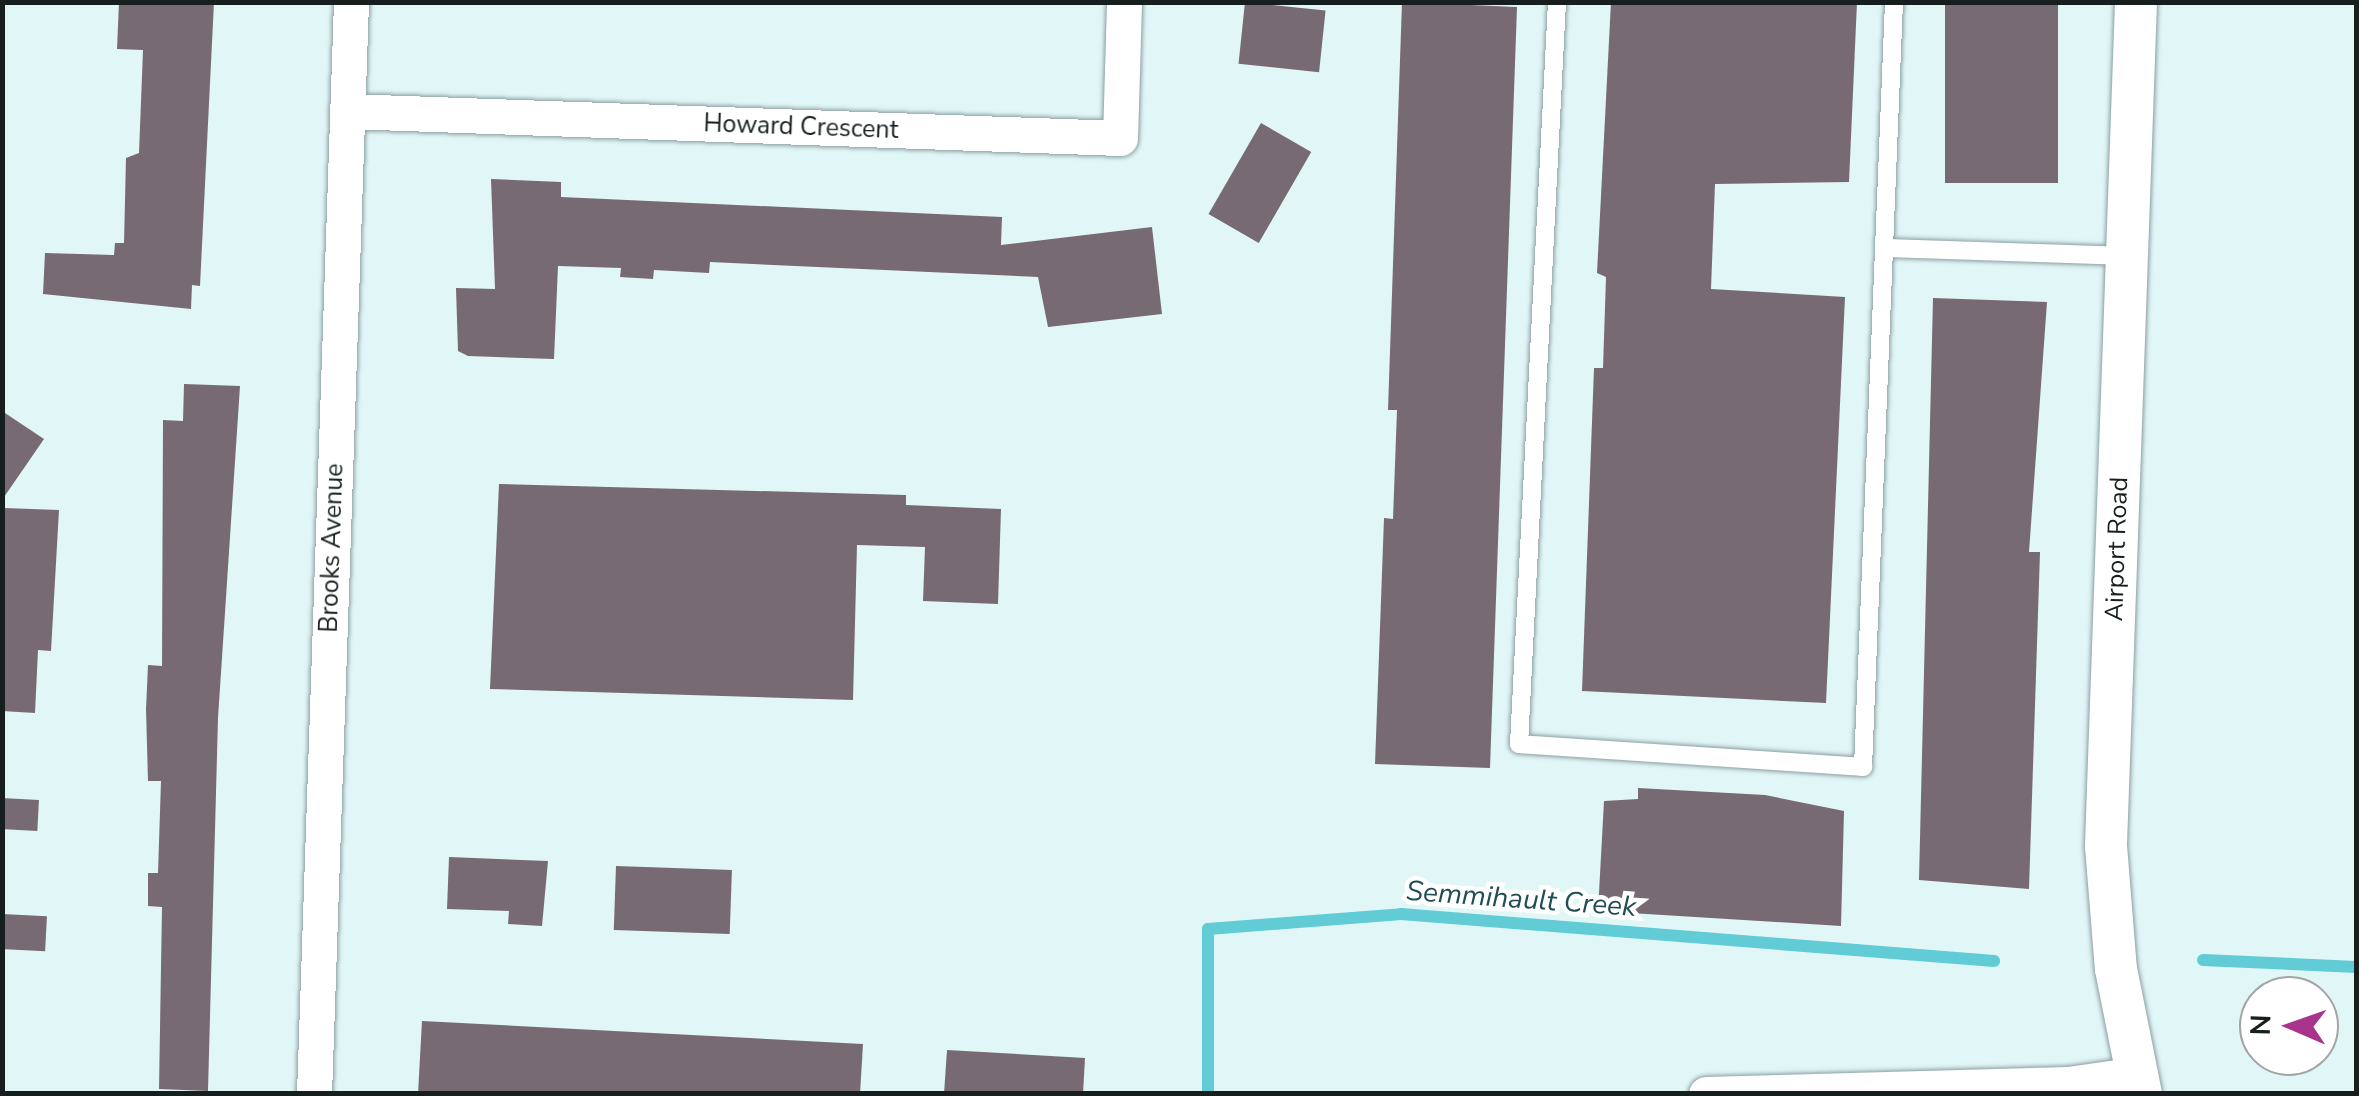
<!DOCTYPE html>
<html>
<head>
<meta charset="utf-8">
<style>
  body { margin:0 }
  #map { position:relative; width:2359px; height:1096px; overflow:hidden; background:#e1f6f7; font-family:"Nunito Sans",sans-serif }
  div>[style] { position:absolute }
  [style*='--x'] { left:calc(var(--x)*1px); top:calc(var(--y)*1px); width:calc(var(--w)*1px); rotate:calc(var(--a)*1deg) }
  .stream>* { height:12px; margin:-6px; padding:0 6px; transform-origin:6px; border-radius:6px; background:#61ccd6 }
  .building>* { inset:0; background:#776a73; transform-origin:0 0 }
  .roads { filter:drop-shadow(0 0 2px #8c9fa1) drop-shadow(0 0 2px #8c9fa1) }
  .service>* { height:18px; margin:-9px; padding:0 9px; transform-origin:9px; border-radius:9px; background:#fff }
  .minor>* { height:35px; margin:-17.5px; padding:0 17.5px; transform-origin:17.5px; border-radius:17.5px; background:#fff }
  .tertiary>* { height:42px; margin:-21px; padding:0 21px; transform-origin:21px; border-radius:21px; background:#fff }
  span { translate:-50% -50%; white-space:nowrap; text-align:center; line-height:1.15; -webkit-text-stroke:9px #fff; paint-order:stroke }
  .street-label { font-size:25px; color:#161e1e }
  .water-label { font-size:28px; color:#1e4d52; font-style:italic }
  .frame { position:absolute; inset:0; border:5px solid #161e1e; pointer-events:none }
  .north { position:absolute; left:2239px; top:976px; width:100px; height:100px; box-sizing:border-box; background:#fff; border:2px solid #a2a5a5; border-radius:50%; rotate:272deg; font-size:28px; font-weight:700; line-height:40px; text-align:center; color:#161e1e }
  .north::after { content:''; display:block; margin:auto; width:35px; height:45px; background:#a9348c; clip-path:polygon(50% 0,100% 100%,50% 72%,0 100%) }
</style>
</head>
<body>
<div id="map">
  <div class="stream">
    <i style="--x:2203;--y:960;--w:153;--a:2.6"></i>
    <i style="--x:1208;--y:1094;--w:165;--a:-90"></i>
    <i style="--x:1208;--y:929;--w:194;--a:-4.4"></i>
    <i style="--x:1401;--y:914;--w:595;--a:4.53"></i>
  </div>
  <div class="building">
    <i style="clip-path:polygon(119px 2px,214px 2px,200px 286px,192px 285px,191px 309px,43px 294px,45px 253px,114px 255px,115px 243px,124px 243px,126px 158px,139px 153px,143px 50px,117px 49px)"></i>
    <i style="left:1245px;top:2px;width:81px;height:62px;rotate:6deg"></i>
    <i style="clip-path:polygon(1402px 2px,1517px 7px,1490px 768px,1375px 764px,1384px 518px,1393px 519px,1397px 410px,1388px 410px)"></i>
    <i style="clip-path:polygon(1611px 2px,1857px 2px,1849px 182px,1715px 184px,1711px 289px,1845px 297px,1826px 703px,1582px 691px,1594px 368px,1603px 368px,1606px 277px,1597px 273px)"></i>
    <i style="left:1945px;top:2px;width:113px;height:181px"></i>
    <i style="left:1261px;top:123px;width:58px;height:105px;rotate:30deg"></i>
    <i style="clip-path:polygon(491px 179px,561px 182px,561px 197px,1002px 217px,1001px 245px,1152px 227px,1162px 314px,1048px 327px,1038px 277px,710px 262px,709px 273px,654px 270px,653px 279px,620px 277px,621px 268px,558px 266px,554px 359px,468px 356px,458px 351px,456px 288px,495px 289px)"></i>
    <i style="clip-path:polygon(1933px 298px,2047px 302px,2029px 552px,2040px 552px,2029px 889px,1919px 880px)"></i>
    <i style="clip-path:polygon(184px 384px,240px 386px,218px 718px,208px 1091px,159px 1089px,162px 907px,148px 906px,148px 873px,158px 873px,161px 781px,148px 781px,146px 709px,148px 665px,162px 666px,163px 420px,183px 421px)"></i>
    <i style="clip-path:polygon(2px 411px,44px 439px,2px 500px)"></i>
    <i style="clip-path:polygon(499px 484px,906px 495px,906px 505px,1001px 509px,998px 604px,923px 601px,925px 547px,857px 545px,853px 700px,490px 689px)"></i>
    <i style="clip-path:polygon(4px 508px,59px 510px,51px 651px,38px 650px,35px 713px,2px 711px)"></i>
    <i style="clip-path:polygon(1638px 788px,1765px 795px,1844px 811px,1841px 926px,1598px 911px,1604px 801px,1638px 799px)"></i>
    <i style="left:2px;top:798px;width:37px;height:31px;rotate:3deg"></i>
    <i style="clip-path:polygon(449px 857px,548px 861px,542px 926px,508px 924px,509px 911px,447px 909px)"></i>
    <i style="left:616px;top:866px;width:116px;height:64px;rotate:2deg"></i>
    <i style="left:2px;top:914px;width:45px;height:35px;rotate:3deg"></i>
    <i style="clip-path:polygon(422px 1021px,863px 1044px,860px 1094px,418px 1094px)"></i>
    <i style="clip-path:polygon(947px 1050px,1085px 1058px,1083px 1094px,944px 1094px)"></i>
  </div>
  <div class="roads">
    <div class="service">
      <i style="--x:1557;--y:2;--w:743;--a:92.93"></i>
      <i style="--x:1519;--y:744;--w:345;--a:3.8"></i>
      <i style="--x:1863;--y:767;--w:766;--a:-87.68"></i>
      <i style="--x:1888;--y:248;--w:239;--a:1.9"></i>
    </div>
    <div class="minor">
      <i style="--x:347;--y:111;--w:773;--a:2"></i>
      <i style="--x:1120;--y:138;--w:136;--a:-88.3"></i>
      <i style="--x:314;--y:1094;--w:1093;--a:-88.06"></i>
      <i style="--x:1706;--y:1094;--w:362;--a:-1.6"></i>
      <i style="--x:2068;--y:1084;--w:70;--a:-8.2"></i>
    </div>
    <div class="tertiary">
      <i style="--x:2136;--y:2;--w:845;--a:92.04"></i>
      <i style="--x:2106;--y:846;--w:123;--a:85.4"></i>
      <i style="--x:2116;--y:969;--w:127;--a:78.7"></i>
    </div>
  </div>
  <div class="street-label">
    <span style="left:801px;top:127px;rotate:2deg">Howard Crescent</span>
    <span style="left:332px;top:548px;rotate:-88deg">Brooks Avenue</span>
    <span style="left:2117px;top:549px;rotate:-88deg">Airport Road</span>
  </div>
  <div class="water-label">
    <span style="left:1521px;top:899px;rotate:4deg">Semmihault Creek</span>
  </div>
  <div class="frame"></div>
  <div class="north">N</div>
</div>
</body>
</html>
